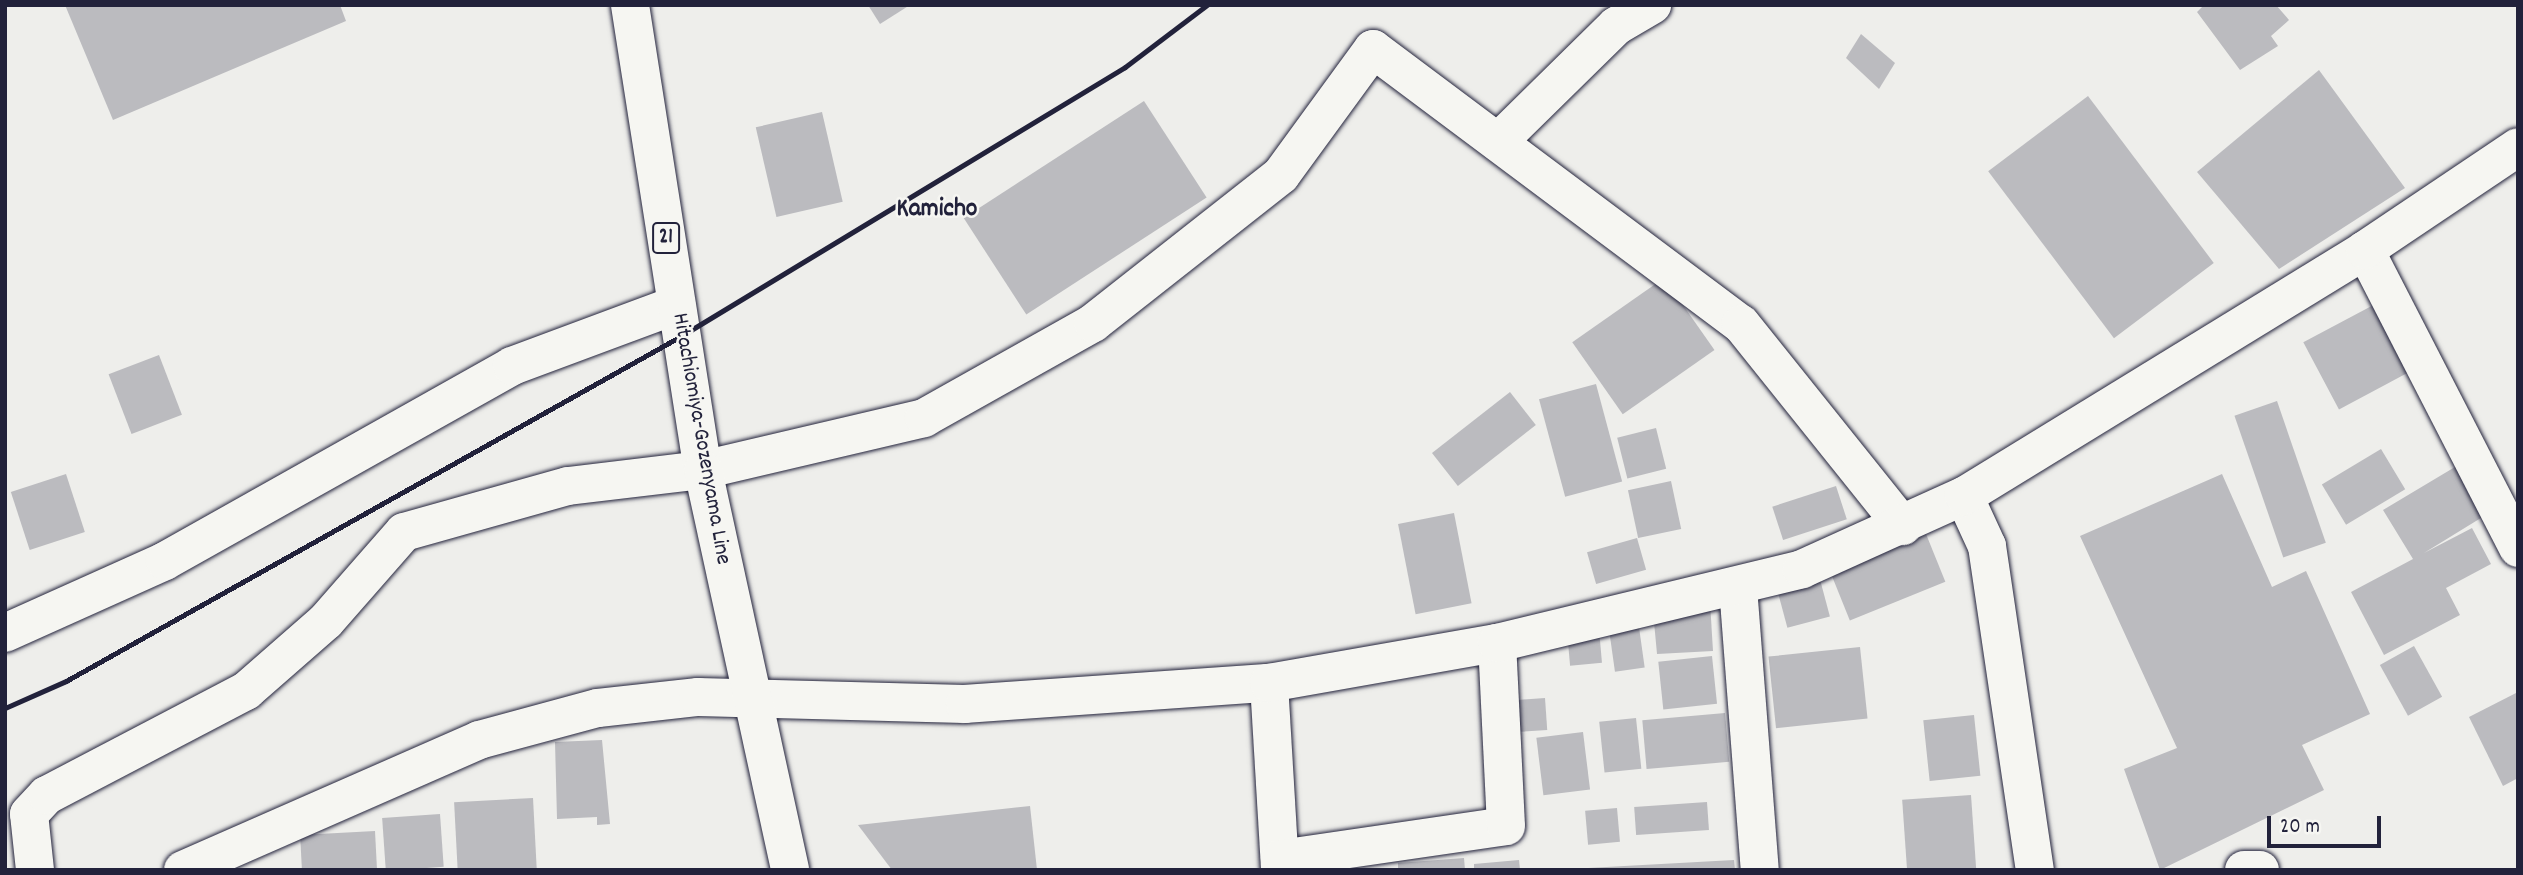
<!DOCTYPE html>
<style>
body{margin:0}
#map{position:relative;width:2523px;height:875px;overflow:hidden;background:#eeeeeb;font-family:Dekko,sans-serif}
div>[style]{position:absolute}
.building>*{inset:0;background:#bbbbbf;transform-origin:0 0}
.roads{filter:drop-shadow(0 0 2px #22223b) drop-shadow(0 0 2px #22223b)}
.minor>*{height:38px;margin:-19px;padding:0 19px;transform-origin:19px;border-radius:19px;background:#f6f6f2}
.major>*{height:38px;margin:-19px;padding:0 19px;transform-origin:19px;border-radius:19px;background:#f6f6f2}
.rail>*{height:5px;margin:-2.5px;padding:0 2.5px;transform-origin:2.5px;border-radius:2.5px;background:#22223b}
span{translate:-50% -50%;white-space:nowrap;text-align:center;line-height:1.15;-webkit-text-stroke:5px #f6f6f2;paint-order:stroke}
.shield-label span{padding:2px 5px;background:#f6f6f2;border:2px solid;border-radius:5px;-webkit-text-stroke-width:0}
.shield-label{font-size:21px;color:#22223b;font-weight:700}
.street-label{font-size:23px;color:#22223b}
.quarter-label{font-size:26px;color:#22223b;font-weight:700}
.frame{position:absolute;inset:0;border:7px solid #22223b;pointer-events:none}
.scale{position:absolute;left:2267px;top:816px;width:114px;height:32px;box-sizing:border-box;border:4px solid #22223b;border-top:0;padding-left:9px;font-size:21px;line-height:24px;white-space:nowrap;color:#22223b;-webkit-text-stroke:5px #f6f6f2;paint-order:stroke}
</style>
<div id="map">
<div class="building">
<i style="clip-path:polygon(65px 5px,340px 5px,346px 21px,113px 120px)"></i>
<i style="clip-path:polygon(868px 5px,910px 5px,880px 24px)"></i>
<i style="clip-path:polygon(2204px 5px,2276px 5px,2289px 20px,2271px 36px,2278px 46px,2240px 70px,2197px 12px)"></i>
<i style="clip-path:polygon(1861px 34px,1895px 63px,1879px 89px,1846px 58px)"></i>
<i style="clip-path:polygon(2319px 70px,2405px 188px,2279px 269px,2197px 172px)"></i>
<i style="left:2088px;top:96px;width:209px;height:125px;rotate:53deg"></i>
<i style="left:1144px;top:101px;width:115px;height:215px;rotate:57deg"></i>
<i style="left:822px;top:112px;width:92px;height:68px;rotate:77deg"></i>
<i style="left:1664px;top:278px;width:88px;height:112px;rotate:55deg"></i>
<i style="left:2381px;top:301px;width:76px;height:88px;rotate:62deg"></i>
<i style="left:159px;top:355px;width:64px;height:54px;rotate:69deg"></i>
<i style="left:1596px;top:384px;width:101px;height:59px;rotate:75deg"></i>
<i style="left:1510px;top:392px;width:42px;height:99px;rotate:52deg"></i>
<i style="left:2277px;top:401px;width:150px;height:45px;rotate:71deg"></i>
<i style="left:1656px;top:428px;width:42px;height:40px;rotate:76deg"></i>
<i style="left:2381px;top:449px;width:47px;height:69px;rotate:59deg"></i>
<i style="clip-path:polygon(2460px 464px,2489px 513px,2424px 553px,2472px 528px,2491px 564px,2446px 588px,2460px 615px,2384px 655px,2351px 592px,2413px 559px,2383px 510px)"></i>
<i style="left:66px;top:474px;width:61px;height:58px;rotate:72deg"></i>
<i style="clip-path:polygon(2222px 474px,2272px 587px,2306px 571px,2370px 714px,2302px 745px,2324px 790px,2160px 870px,2124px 769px,2177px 748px,2080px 536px)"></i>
<i style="left:1671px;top:481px;width:49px;height:44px;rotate:78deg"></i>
<i style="left:1836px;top:486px;width:35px;height:67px;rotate:72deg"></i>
<i style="left:1454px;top:513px;width:92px;height:57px;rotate:79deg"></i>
<i style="left:1924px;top:529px;width:57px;height:103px;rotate:68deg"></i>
<i style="left:1637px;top:538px;width:33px;height:52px;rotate:74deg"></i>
<i style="left:1818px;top:572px;width:46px;height:44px;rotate:75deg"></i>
<i style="clip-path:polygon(1710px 602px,1713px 651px,1657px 654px,1654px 622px)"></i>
<i style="left:1638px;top:620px;width:48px;height:30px;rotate:82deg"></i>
<i style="left:1599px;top:629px;width:34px;height:32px;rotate:85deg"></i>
<i style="left:2414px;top:646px;width:58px;height:39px;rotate:61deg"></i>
<i style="left:1860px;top:647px;width:72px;height:92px;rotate:84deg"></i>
<i style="left:1712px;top:656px;width:48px;height:54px;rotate:84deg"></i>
<i style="clip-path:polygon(2518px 692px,2518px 778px,2503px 786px,2469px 717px)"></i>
<i style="left:1545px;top:698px;width:32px;height:27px;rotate:86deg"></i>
<i style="left:1725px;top:713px;width:49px;height:83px;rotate:85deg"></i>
<i style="left:1974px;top:715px;width:61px;height:51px;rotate:84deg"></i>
<i style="left:1636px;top:718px;width:51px;height:37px;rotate:84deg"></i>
<i style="left:1583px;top:732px;width:58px;height:47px;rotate:83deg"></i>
<i style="clip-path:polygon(602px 740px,610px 824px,597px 825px,597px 817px,557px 819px,555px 742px)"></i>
<i style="left:1971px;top:795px;width:75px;height:69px;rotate:86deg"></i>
<i style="left:533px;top:798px;width:72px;height:79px;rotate:87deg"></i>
<i style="left:1707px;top:802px;width:28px;height:73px;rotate:86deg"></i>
<i style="clip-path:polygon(1030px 806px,1037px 870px,892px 870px,858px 825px)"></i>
<i style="left:1617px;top:808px;width:34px;height:32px;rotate:85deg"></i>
<i style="left:440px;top:814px;width:53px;height:58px;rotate:86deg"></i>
<i style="left:375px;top:831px;width:39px;height:75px;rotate:87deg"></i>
<i style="clip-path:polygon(1464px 858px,1465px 870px,1398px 870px,1398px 863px)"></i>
<i style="clip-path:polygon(1519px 860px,1520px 870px,1474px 870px,1474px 864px)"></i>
<i style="clip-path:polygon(1734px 860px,1735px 870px,1588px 870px,1588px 868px)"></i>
</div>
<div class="roads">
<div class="minor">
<i style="left:1498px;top:142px;width:165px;rotate:-44.5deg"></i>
<i style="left:1616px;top:26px;width:42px;rotate:-30.3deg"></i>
<i style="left:2365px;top:250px;width:335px;rotate:62.8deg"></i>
<i style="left:1964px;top:496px;width:55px;rotate:65.3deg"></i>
<i style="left:1987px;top:546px;width:328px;rotate:81.6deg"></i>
<i style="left:1738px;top:587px;width:284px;rotate:85.6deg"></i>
<i style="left:5px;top:633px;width:175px;rotate:-24.2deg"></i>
<i style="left:165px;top:561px;width:398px;rotate:-29.3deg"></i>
<i style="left:512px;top:366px;width:175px;rotate:-20.4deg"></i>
<i style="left:1269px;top:683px;width:187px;rotate:86.6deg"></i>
<i style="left:1280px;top:859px;width:228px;rotate:-8.3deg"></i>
<i style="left:1506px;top:826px;width:183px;rotate:-92.8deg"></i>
<i style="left:35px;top:870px;width:56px;rotate:-96.1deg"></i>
<i style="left:29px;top:814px;width:26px;rotate:-47deg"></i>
<i style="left:47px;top:795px;width:225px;rotate:-27.6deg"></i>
<i style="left:246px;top:691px;width:106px;rotate:-41.2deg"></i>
<i style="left:326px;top:621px;width:118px;rotate:-48.8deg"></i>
<i style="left:404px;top:532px;width:170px;rotate:-15.7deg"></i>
<i style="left:568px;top:486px;width:136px;rotate:-6.8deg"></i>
<i style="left:703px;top:470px;width:227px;rotate:-13.2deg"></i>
<i style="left:924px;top:418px;width:194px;rotate:-29.3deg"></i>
<i style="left:1093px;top:323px;width:239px;rotate:-38.2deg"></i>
<i style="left:1281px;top:175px;width:156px;rotate:-53.9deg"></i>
<i style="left:1373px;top:49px;width:459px;rotate:36.8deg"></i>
<i style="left:1741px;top:324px;width:259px;rotate:51.3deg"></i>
<i style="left:183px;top:870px;width:323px;rotate:-23.7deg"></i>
<i style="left:479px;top:740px;width:123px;rotate:-15.1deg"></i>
<i style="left:598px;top:708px;width:101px;rotate:-6.3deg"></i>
<i style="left:698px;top:697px;width:267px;rotate:1.5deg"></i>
<i style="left:965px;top:704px;width:305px;rotate:-4deg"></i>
<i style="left:1269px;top:683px;width:231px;rotate:-10deg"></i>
<i style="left:1497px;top:643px;width:314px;rotate:-13.6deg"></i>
<i style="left:1802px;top:569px;width:178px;rotate:-24.3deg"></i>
<i style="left:1964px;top:496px;width:470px;rotate:-31.5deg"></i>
<i style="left:2365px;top:250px;width:184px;rotate:-33.9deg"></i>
<i style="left:2244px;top:870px;width:16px"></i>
</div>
<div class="major">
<i style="left:630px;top:5px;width:471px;rotate:81.1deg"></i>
<i style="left:703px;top:470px;width:409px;rotate:77.7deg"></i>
</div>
</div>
<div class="rail">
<i style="left:5px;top:708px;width:67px;rotate:-23.9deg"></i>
<i style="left:66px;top:681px;width:705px;rotate:-29.29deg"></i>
<i style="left:681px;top:336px;width:519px;rotate:-31.21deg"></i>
<i style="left:1125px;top:67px;width:103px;rotate:-37.1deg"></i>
</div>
<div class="shield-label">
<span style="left:666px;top:238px">21</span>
</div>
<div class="street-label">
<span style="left:700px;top:439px;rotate:80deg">Hitachiomiya-Gozenyama Line</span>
</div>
<div class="quarter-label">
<span style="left:937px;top:210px">Kamicho</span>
</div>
<div class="frame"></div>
<div class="scale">20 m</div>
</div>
